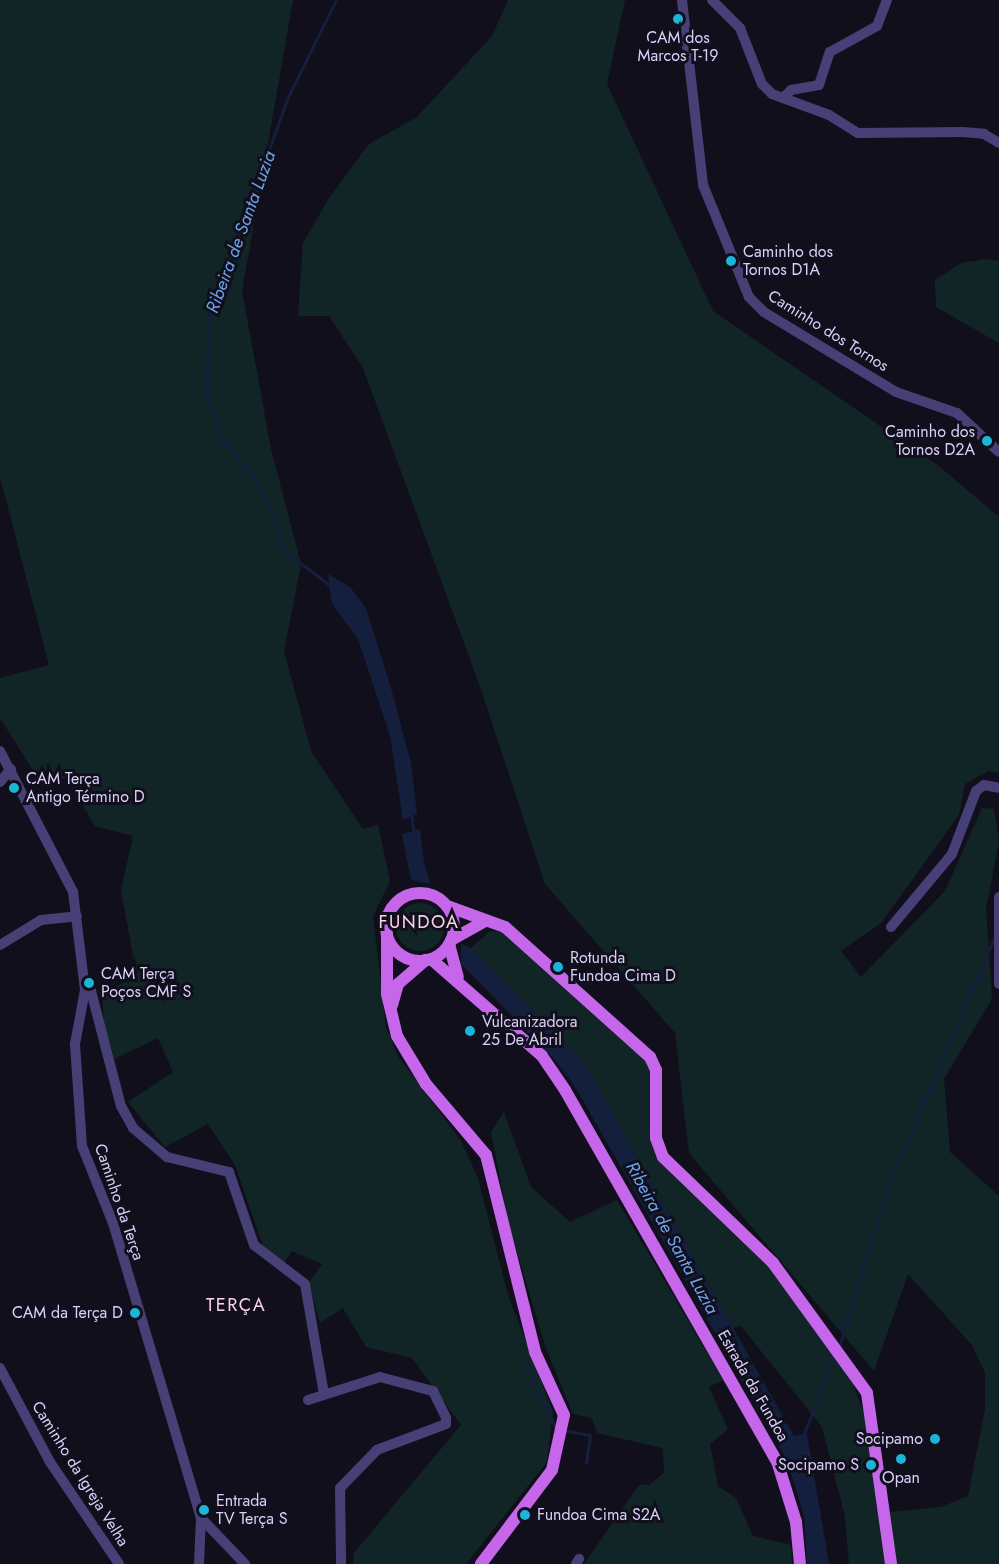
<!DOCTYPE html>
<meta charset="utf-8">
<style>
body{margin:0}
#map{position:relative;width:999px;height:1564px;overflow:hidden;background:#120f1d;font-family:Jost,sans-serif}
div>[style]{position:absolute}
.green>*{inset:0;background:#122526}
.round{border-radius:50%}
.water>*{inset:0;background:#131f3d}
.stream>*{height:3px;margin:-1.5px;padding:0 1.5px;transform-origin:1.5px;border-radius:1.5px;background:#131f3d}
.minor>*{height:10px;margin:-5px;padding:0 5px;transform-origin:5px;border-radius:5px;background:#474076}
.major>*{height:12px;margin:-6px;padding:0 6px;transform-origin:6px;border-radius:6px;background:#c666eb}
.major>.ring{margin:-6px;padding:0;box-sizing:content-box;background:none;border:12px solid #c666eb;border-radius:50%}
.dots>*{width:16px;height:16px;translate:-50% -50%;box-sizing:border-box;border:3px solid #120f1d;border-radius:50%}
span{translate:-50% -50%;white-space:nowrap;text-align:center;line-height:1.15;-webkit-text-stroke:6px #120f1d;paint-order:stroke}
.poi-label{font-size:16px;color:#d9d1f9}
.left{translate:0 -50%;text-align:left}
.right{translate:-100% -50%;text-align:right}
.street-label{font-size:16px;color:#d9d1f9}
.water-label{font-size:18px;color:#6ca4ec;font-style:italic}
.neighbourhood-label{font-size:18px;color:#f9d3e7;letter-spacing:1.5px}
</style>
<div id="map">
<div class="green">
<i style="clip-path:polygon(0 0,293px 0,242px 291px,271px 449px,301px 564px,284px 651px,311px 751px,363px 829px,378px 825px,390px 881px,373px 916px,386px 1028px,398px 1056px,461px 1141px,478px 1178px,508px 1295px,553px 1412px,547px 1462px,466px 1564px,353px 1564px,354px 1553px,461px 1425px,412px 1358px,366px 1347px,343px 1308px,320px 1323px,309px 1283px,322px 1264px,292px 1251px,283px 1264px,263px 1246px,235px 1165px,208px 1124px,165px 1147px,128px 1102px,173px 1072px,158px 1038px,114px 1059px,104px 1021px,102px 992px,137px 977px,121px 890px,133px 836px,95px 826px,66px 778px,43px 786px,0 718px,0 678px,49px 665px,0 477px)"></i>
<i style="clip-path:polygon(508px 0,625px 0,607px 84px,713px 311px,940px 467px,999px 517px,999px 773px,988px 771px,965px 784px,959px 815px,881px 923px,841px 951px,861px 977px,945px 891px,982px 808px,994px 809px,999px 842px,986px 908px,992px 999px,944px 1079px,950px 1152px,999px 1196px,999px 1564px,849px 1564px,845px 1516px,822px 1427px,741px 1326px,733px 1328px,584px 1063px,471px 948px,490px 931px,503px 932px,651px 1064px,651px 1139px,659px 1161px,776px 1273px,853px 1384px,869px 1427px,879px 1513px,941px 1507px,968px 1496px,985px 1410px,985px 1373px,972px 1345px,908px 1274px,874px 1371px,689px 1153px,675px 1033px,545px 884px,481px 689px,363px 368px,329px 316px,298px 316px,303px 243px,329px 198px,369px 144px,417px 117px,492px 36px)"></i>
<i style="clip-path:polygon(986px 259px,999px 261px,999px 343px,936px 307px,935px 280px,961px 263px)"></i>
<i class="round" style="left:396px;top:903px;width:48px;height:48px"></i>
<i style="clip-path:polygon(504px 1112px,531px 1187px,570px 1222px,617px 1200px,723px 1380px,709px 1387px,728px 1429px,710px 1444px,718px 1486px,736px 1498px,753px 1536px,791px 1545px,792px 1564px,584px 1564px,639px 1485px,649px 1485px,664px 1473px,663px 1448px,597px 1433px,592px 1418px,573px 1414px,545px 1346px,509px 1225px,491px 1132px)"></i>
</div>
<div class="water">
<i style="clip-path:polygon(328px 574px,350px 587px,366px 608px,391px 688px,411px 763px,417px 814px,403px 820px,390px 736px,358px 639px,332px 604px)"></i>
<i style="clip-path:polygon(420px 829px,424px 863px,431px 884px,411px 880px,402px 834px)"></i>
<i style="clip-path:polygon(461px 944px,471px 948px,584px 1063px,794px 1436px,807px 1434px,829px 1564px,807px 1564px,804px 1516px,787px 1460px,577px 1090px,557px 1062px,461px 964px)"></i>
</div>
<div class="stream">
<i style="left:332px;top:587px;width:58px;rotate:-142.7deg"></i>
<i style="left:286px;top:552px;width:79px;rotate:-112.3deg"></i>
<i style="left:256px;top:479px;width:52px;rotate:-131.1deg"></i>
<i style="left:222px;top:440px;width:49px;rotate:-107.7deg"></i>
<i style="left:207px;top:393px;width:74px;rotate:-89.2deg"></i>
<i style="left:208px;top:319px;width:234px;rotate:-70.2deg"></i>
<i style="left:287px;top:99px;width:110px;rotate:-63.7deg"></i>
<i style="left:411px;top:813px;width:21px;rotate:82deg"></i>
<i style="left:839px;top:1347px;width:164px;rotate:-73deg"></i>
<i style="left:887px;top:1190px;width:277px;rotate:-67deg"></i>
<i style="left:525px;top:1361px;width:75px;rotate:65.5deg"></i>
<i style="left:563px;top:1430px;width:27px;rotate:10deg"></i>
<i style="left:590px;top:1435px;width:28px;rotate:98deg"></i>
<i style="left:803px;top:1436px;width:87px;rotate:-68.4deg"></i>
</div>
<div class="minor">
<i style="left:682px;top:0;width:186px;rotate:83.5deg"></i>
<i style="left:703px;top:185px;width:121px;rotate:67.7deg"></i>
<i style="left:749px;top:297px;width:21px;rotate:45deg"></i>
<i style="left:764px;top:312px;width:154px;rotate:31.2deg"></i>
<i style="left:896px;top:392px;width:65px;rotate:19deg"></i>
<i style="left:957px;top:413px;width:57px;rotate:42.9deg"></i>
<i style="left:712px;top:0;width:40px;rotate:45deg"></i>
<i style="left:740px;top:28px;width:60px;rotate:68.6deg"></i>
<i style="left:762px;top:84px;width:14px;rotate:45deg"></i>
<i style="left:772px;top:94px;width:61px;rotate:20.2deg"></i>
<i style="left:829px;top:115px;width:34px;rotate:32deg"></i>
<i style="left:858px;top:133px;width:105px;rotate:-0.5deg"></i>
<i style="left:963px;top:132px;width:21px;rotate:5deg"></i>
<i style="left:984px;top:134px;width:17px;rotate:31deg"></i>
<i style="left:783px;top:98px;width:11px;rotate:-45deg"></i>
<i style="left:791px;top:90px;width:28px;rotate:-10deg"></i>
<i style="left:819px;top:85px;width:35px;rotate:-72deg"></i>
<i style="left:830px;top:52px;width:54px;rotate:-29deg"></i>
<i style="left:877px;top:26px;width:28px;rotate:-69deg"></i>
<i style="left:0;top:751px;width:159px;rotate:62.6deg"></i>
<i style="left:73px;top:892px;width:99px;rotate:83deg"></i>
<i style="left:85px;top:990px;width:55px;rotate:100.5deg"></i>
<i style="left:75px;top:1044px;width:102px;rotate:86.1deg"></i>
<i style="left:82px;top:1146px;width:83px;rotate:68.1deg"></i>
<i style="left:113px;top:1223px;width:308px;rotate:73.4deg"></i>
<i style="left:201px;top:1518px;width:46px;rotate:92.5deg"></i>
<i style="left:0;top:782px;width:17px;rotate:-50deg"></i>
<i style="left:999px;top:897px;width:87px;rotate:90deg"></i>
<i style="left:891px;top:927px;width:95px;rotate:-50.1deg"></i>
<i style="left:952px;top:854px;width:67px;rotate:-69.1deg"></i>
<i style="left:976px;top:791px;width:10px;rotate:-37deg"></i>
<i style="left:984px;top:785px;width:15px;rotate:11deg"></i>
<i style="left:0;top:945px;width:48px;rotate:-31.4deg"></i>
<i style="left:41px;top:920px;width:36px;rotate:-6deg"></i>
<i style="left:85px;top:990px;width:6px;rotate:9deg"></i>
<i style="left:91px;top:991px;width:119px;rotate:75.4deg"></i>
<i style="left:121px;top:1106px;width:25px;rotate:61deg"></i>
<i style="left:133px;top:1128px;width:45px;rotate:40.5deg"></i>
<i style="left:167px;top:1157px;width:64px;rotate:13.6deg"></i>
<i style="left:229px;top:1172px;width:77px;rotate:71.1deg"></i>
<i style="left:254px;top:1245px;width:64px;rotate:37.4deg"></i>
<i style="left:305px;top:1284px;width:112px;rotate:80.2deg"></i>
<i style="left:0;top:1368px;width:106px;rotate:62deg"></i>
<i style="left:50px;top:1462px;width:123px;rotate:55.9deg"></i>
<i style="left:308px;top:1400px;width:76px;rotate:-17.7deg"></i>
<i style="left:380px;top:1377px;width:55px;rotate:14.8deg"></i>
<i style="left:433px;top:1391px;width:30px;rotate:64deg"></i>
<i style="left:446px;top:1418px;width:6px;rotate:90deg"></i>
<i style="left:446px;top:1424px;width:74px;rotate:159.4deg"></i>
<i style="left:377px;top:1450px;width:53px;rotate:134.2deg"></i>
<i style="left:340px;top:1488px;width:76px;rotate:89.2deg"></i>
<i style="left:201px;top:1518px;width:64px;rotate:46.3deg"></i>
<i style="left:576px;top:1564px;width:6px;rotate:-59deg"></i>
</div>
<div class="major">
<i class="ring" style="left:386px;top:893px;width:56px;height:56px"></i>
<i style="left:447px;top:906px;width:62px;rotate:19.9deg"></i>
<i style="left:505px;top:927px;width:195px;rotate:41.9deg"></i>
<i style="left:650px;top:1057px;width:14px;rotate:65deg"></i>
<i style="left:656px;top:1070px;width:68px;rotate:90deg"></i>
<i style="left:656px;top:1138px;width:20px;rotate:70deg"></i>
<i style="left:663px;top:1157px;width:153px;rotate:43.9deg"></i>
<i style="left:773px;top:1263px;width:160px;rotate:54.1deg"></i>
<i style="left:867px;top:1393px;width:173px;rotate:82deg"></i>
<i style="left:387px;top:934px;width:60px;rotate:90deg"></i>
<i style="left:387px;top:994px;width:43px;rotate:76.6deg"></i>
<i style="left:397px;top:1036px;width:56px;rotate:58.9deg"></i>
<i style="left:426px;top:1084px;width:93px;rotate:49.8deg"></i>
<i style="left:486px;top:1155px;width:203px;rotate:76deg"></i>
<i style="left:535px;top:1352px;width:69px;rotate:65.3deg"></i>
<i style="left:564px;top:1415px;width:56px;rotate:102.3deg"></i>
<i style="left:552px;top:1470px;width:118px;rotate:127.1deg"></i>
<i style="left:451px;top:940px;width:39px;rotate:-29deg"></i>
<i style="left:449px;top:944px;width:34px;rotate:75deg"></i>
<i style="left:431px;top:959px;width:147px;rotate:41.1deg"></i>
<i style="left:542px;top:1056px;width:41px;rotate:55.9deg"></i>
<i style="left:565px;top:1090px;width:427px;rotate:60.3deg"></i>
<i style="left:777px;top:1461px;width:64px;rotate:72.7deg"></i>
<i style="left:796px;top:1522px;width:42px;rotate:84.6deg"></i>
<i style="left:392px;top:1005px;width:22px;rotate:-74deg"></i>
<i style="left:398px;top:984px;width:37px;rotate:-41deg"></i>
</div>
<div class="dots">
<i style="left:678px;top:19px;background:#1db4d9"></i>
<i style="left:731px;top:261px;background:#1db4d9"></i>
<i style="left:987px;top:441px;background:#1db4d9"></i>
<i style="left:14px;top:788px;background:#1db4d9"></i>
<i style="left:558px;top:967px;background:#1db4d9"></i>
<i style="left:89px;top:983px;background:#1db4d9"></i>
<i style="left:470px;top:1031px;background:#1db4d9"></i>
<i style="left:135px;top:1313px;background:#1db4d9"></i>
<i style="left:935px;top:1439px;background:#1db4d9"></i>
<i style="left:901px;top:1459px;background:#1db4d9"></i>
<i style="left:871px;top:1465px;background:#1db4d9"></i>
<i style="left:204px;top:1510px;background:#1db4d9"></i>
<i style="left:525px;top:1515px;background:#1db4d9"></i>
</div>
<div class="poi-label">
<span style="left:678px;top:47px">CAM dos<br>Marcos T-19</span>
<span class="left" style="left:743px;top:261px">Caminho dos<br>Tornos D1A</span>
<span class="right" style="left:975px;top:441px">Caminho dos<br>Tornos D2A</span>
<span class="left" style="left:26px;top:788px">CAM Terça<br>Antigo Término D</span>
<span class="left" style="left:570px;top:967px">Rotunda<br>Fundoa Cima D</span>
<span class="left" style="left:101px;top:983px">CAM Terça<br>Poços CMF S</span>
<span class="left" style="left:482px;top:1031px">Vulcanizadora<br>25 De Abril</span>
<span class="right" style="left:123px;top:1313px">CAM da Terça D</span>
<span class="right" style="left:923px;top:1439px">Socipamo</span>
<span class="right" style="left:859px;top:1465px">Socipamo S</span>
<span style="left:901px;top:1478px">Opan</span>
<span class="left" style="left:216px;top:1510px">Entrada<br>TV Terça S</span>
<span class="left" style="left:537px;top:1515px">Fundoa Cima S2A</span>
</div>
<div class="street-label">
<span style="left:828px;top:331px;rotate:32deg">Caminho dos Tornos</span>
<span style="left:119px;top:1202px;rotate:71deg">Caminho da Terça</span>
<span style="left:753px;top:1386px;rotate:60deg">Estrada da Fundoa</span>
<span style="left:80px;top:1474px;rotate:58deg">Caminho da Igreja Velha</span>
</div>
<div class="water-label">
<span style="left:241px;top:232px;rotate:-70deg">Ribeira de Santa Luzia</span>
<span style="left:672px;top:1238px;rotate:61deg">Ribeira de Santa Luzia</span>
</div>
<div class="neighbourhood-label">
<span style="left:419px;top:922px">FUNDOA</span>
<span style="left:236px;top:1305px">TERÇA</span>
</div>
</div>
